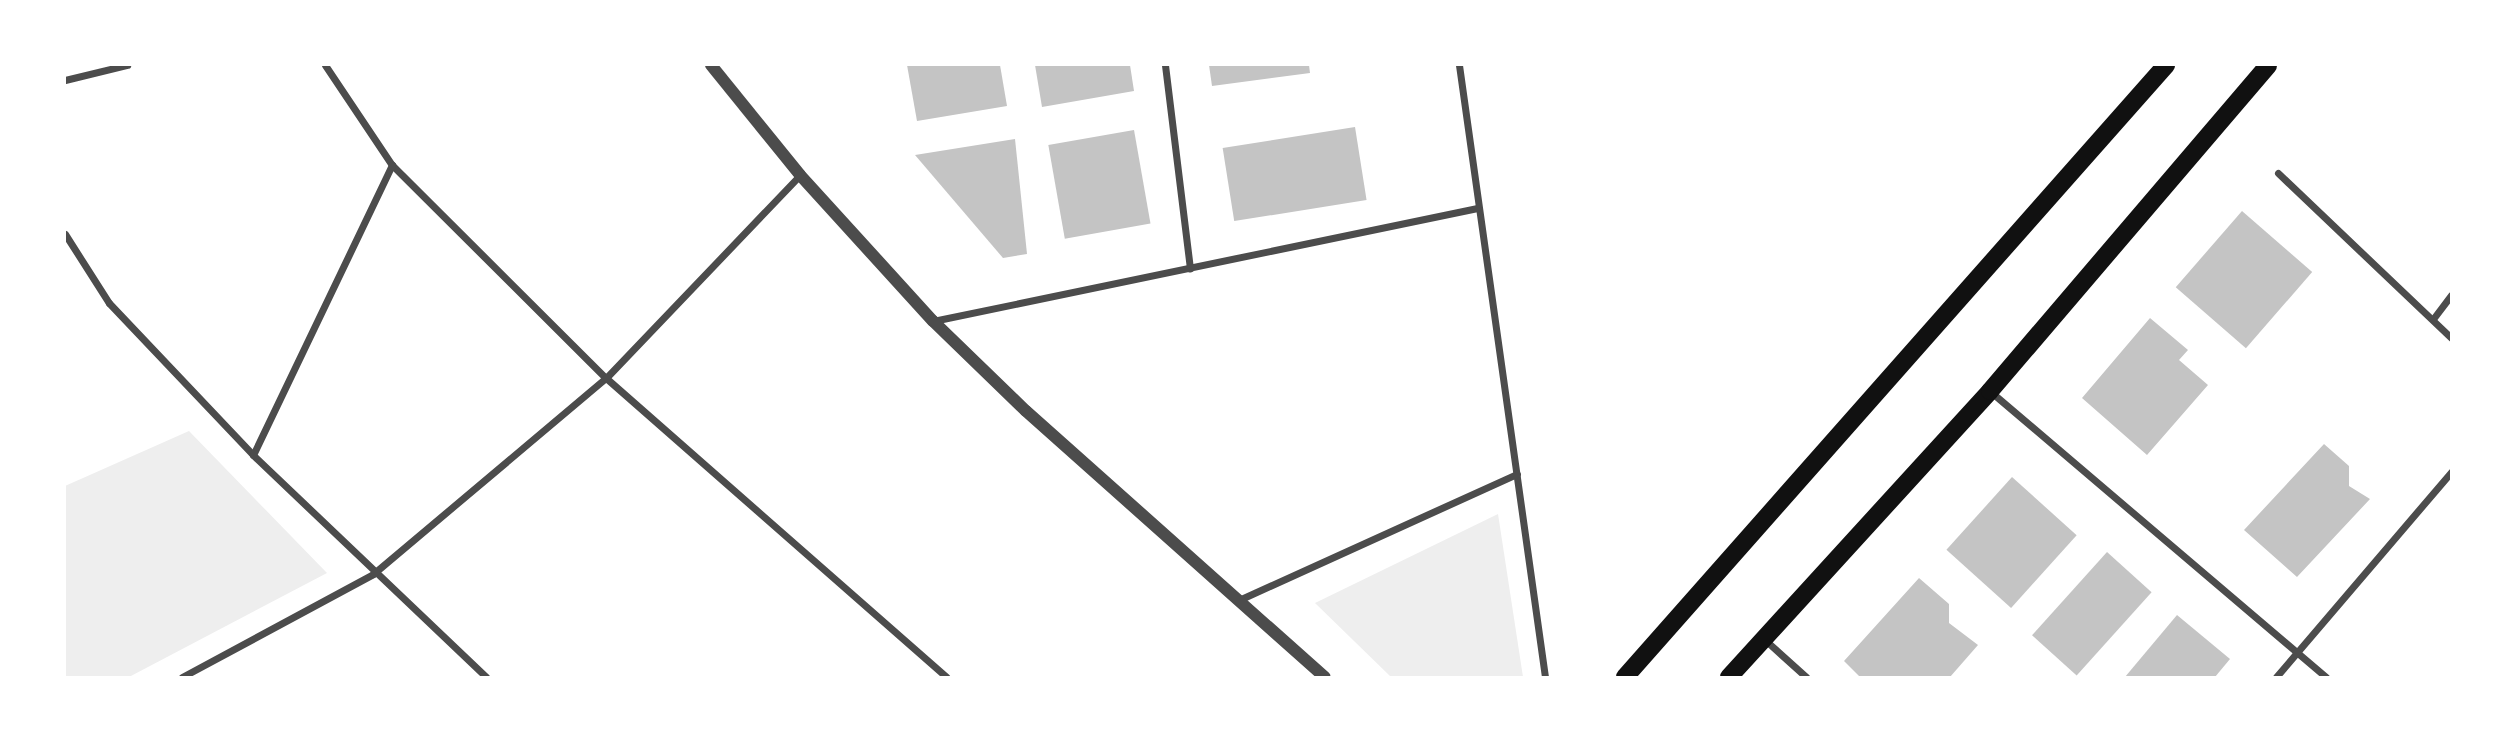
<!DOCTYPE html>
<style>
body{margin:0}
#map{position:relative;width:2516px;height:742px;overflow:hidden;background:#fff;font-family:"Exo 2",sans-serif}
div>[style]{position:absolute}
.green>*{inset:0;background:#eee}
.building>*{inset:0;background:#c4c4c4;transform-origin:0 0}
.minor>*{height:7px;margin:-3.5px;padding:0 3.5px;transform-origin:3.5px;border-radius:3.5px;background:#4c4c4c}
.tertiary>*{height:12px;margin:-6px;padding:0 6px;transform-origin:6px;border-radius:6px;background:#4c4c4c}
.primary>*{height:18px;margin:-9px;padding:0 9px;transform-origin:9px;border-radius:9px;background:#111}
span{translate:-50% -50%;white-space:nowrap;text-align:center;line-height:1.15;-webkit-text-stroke:5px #fff;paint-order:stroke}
.frame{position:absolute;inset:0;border:66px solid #fff;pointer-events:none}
</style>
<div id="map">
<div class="green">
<i style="clip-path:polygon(189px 431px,327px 573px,129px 677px,65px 677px,65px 486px)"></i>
<i style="clip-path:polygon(1498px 514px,1523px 677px,1391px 677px,1315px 603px)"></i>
</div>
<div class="building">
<i style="clip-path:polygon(907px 65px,1000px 65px,1007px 106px,917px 121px)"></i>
<i style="clip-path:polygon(1035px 65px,1130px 65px,1134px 91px,1042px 107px)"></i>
<i style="clip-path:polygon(1209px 65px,1309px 65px,1310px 73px,1212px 86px)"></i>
<i style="left:1355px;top:127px;width:74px;height:134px;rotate:81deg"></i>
<i style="left:1134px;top:130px;width:95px;height:87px;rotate:80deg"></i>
<i style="clip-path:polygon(1015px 139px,1027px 254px,1003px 258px,915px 155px)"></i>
<i style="left:2242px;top:211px;width:93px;height:101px;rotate:41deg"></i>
<i style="clip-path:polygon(2150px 318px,2188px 350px,2179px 360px,2208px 385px,2147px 455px,2082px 398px)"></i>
<i style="clip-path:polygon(2324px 444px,2349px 466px,2349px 486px,2370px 499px,2297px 577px,2244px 530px)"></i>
<i style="left:2012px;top:477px;width:87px;height:98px;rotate:42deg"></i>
<i style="left:2107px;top:552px;width:60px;height:112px;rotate:42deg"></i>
<i style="clip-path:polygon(1919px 578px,1949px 604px,1949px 623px,1978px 645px,1950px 677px,1860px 677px,1844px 661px)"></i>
<i style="clip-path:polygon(2177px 615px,2230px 659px,2215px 677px,2125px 677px)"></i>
</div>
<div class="minor">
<i style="left:325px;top:65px;width:120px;rotate:56.2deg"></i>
<i style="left:392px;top:165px;width:302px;rotate:44.9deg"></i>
<i style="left:606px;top:378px;width:453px;rotate:41.3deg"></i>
<i style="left:1165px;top:65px;width:205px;rotate:83deg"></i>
<i style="left:1459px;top:65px;width:618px;rotate:82deg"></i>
<i style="left:65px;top:80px;width:64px;rotate:-13.6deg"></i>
<i style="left:2278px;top:173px;width:239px;rotate:43.6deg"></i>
<i style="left:65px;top:234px;width:82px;rotate:57.5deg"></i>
<i style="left:109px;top:303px;width:209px;rotate:46.5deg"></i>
<i style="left:253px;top:455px;width:322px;rotate:43.6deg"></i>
<i style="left:2433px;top:319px;width:30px;rotate:-53deg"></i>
<i style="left:933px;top:321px;width:556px;rotate:-11.73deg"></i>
<i style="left:1991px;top:392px;width:440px;rotate:40.4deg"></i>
<i style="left:253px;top:455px;width:322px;rotate:-64.4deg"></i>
<i style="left:1241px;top:599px;width:303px;rotate:-24.4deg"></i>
<i style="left:1764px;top:639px;width:57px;rotate:42.1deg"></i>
<i style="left:182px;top:677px;width:217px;rotate:-28.3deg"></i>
<i style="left:373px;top:574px;width:304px;rotate:-40.1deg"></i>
<i style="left:606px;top:378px;width:281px;rotate:-46.3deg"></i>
<i style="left:2276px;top:677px;width:270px;rotate:-49.5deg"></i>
</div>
<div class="tertiary">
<i style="left:711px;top:65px;width:141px;rotate:51deg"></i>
<i style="left:800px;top:175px;width:197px;rotate:47.7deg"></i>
<i style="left:933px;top:321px;width:129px;rotate:44.1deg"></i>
<i style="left:1026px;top:411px;width:400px;rotate:41.7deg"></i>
</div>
<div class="primary">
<i style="left:1625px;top:677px;width:817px;rotate:-48.52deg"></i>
<i style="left:1729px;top:677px;width:387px;rotate:-47.6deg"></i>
<i style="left:1990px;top:391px;width:428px;rotate:-49.5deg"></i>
</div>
<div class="frame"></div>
</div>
